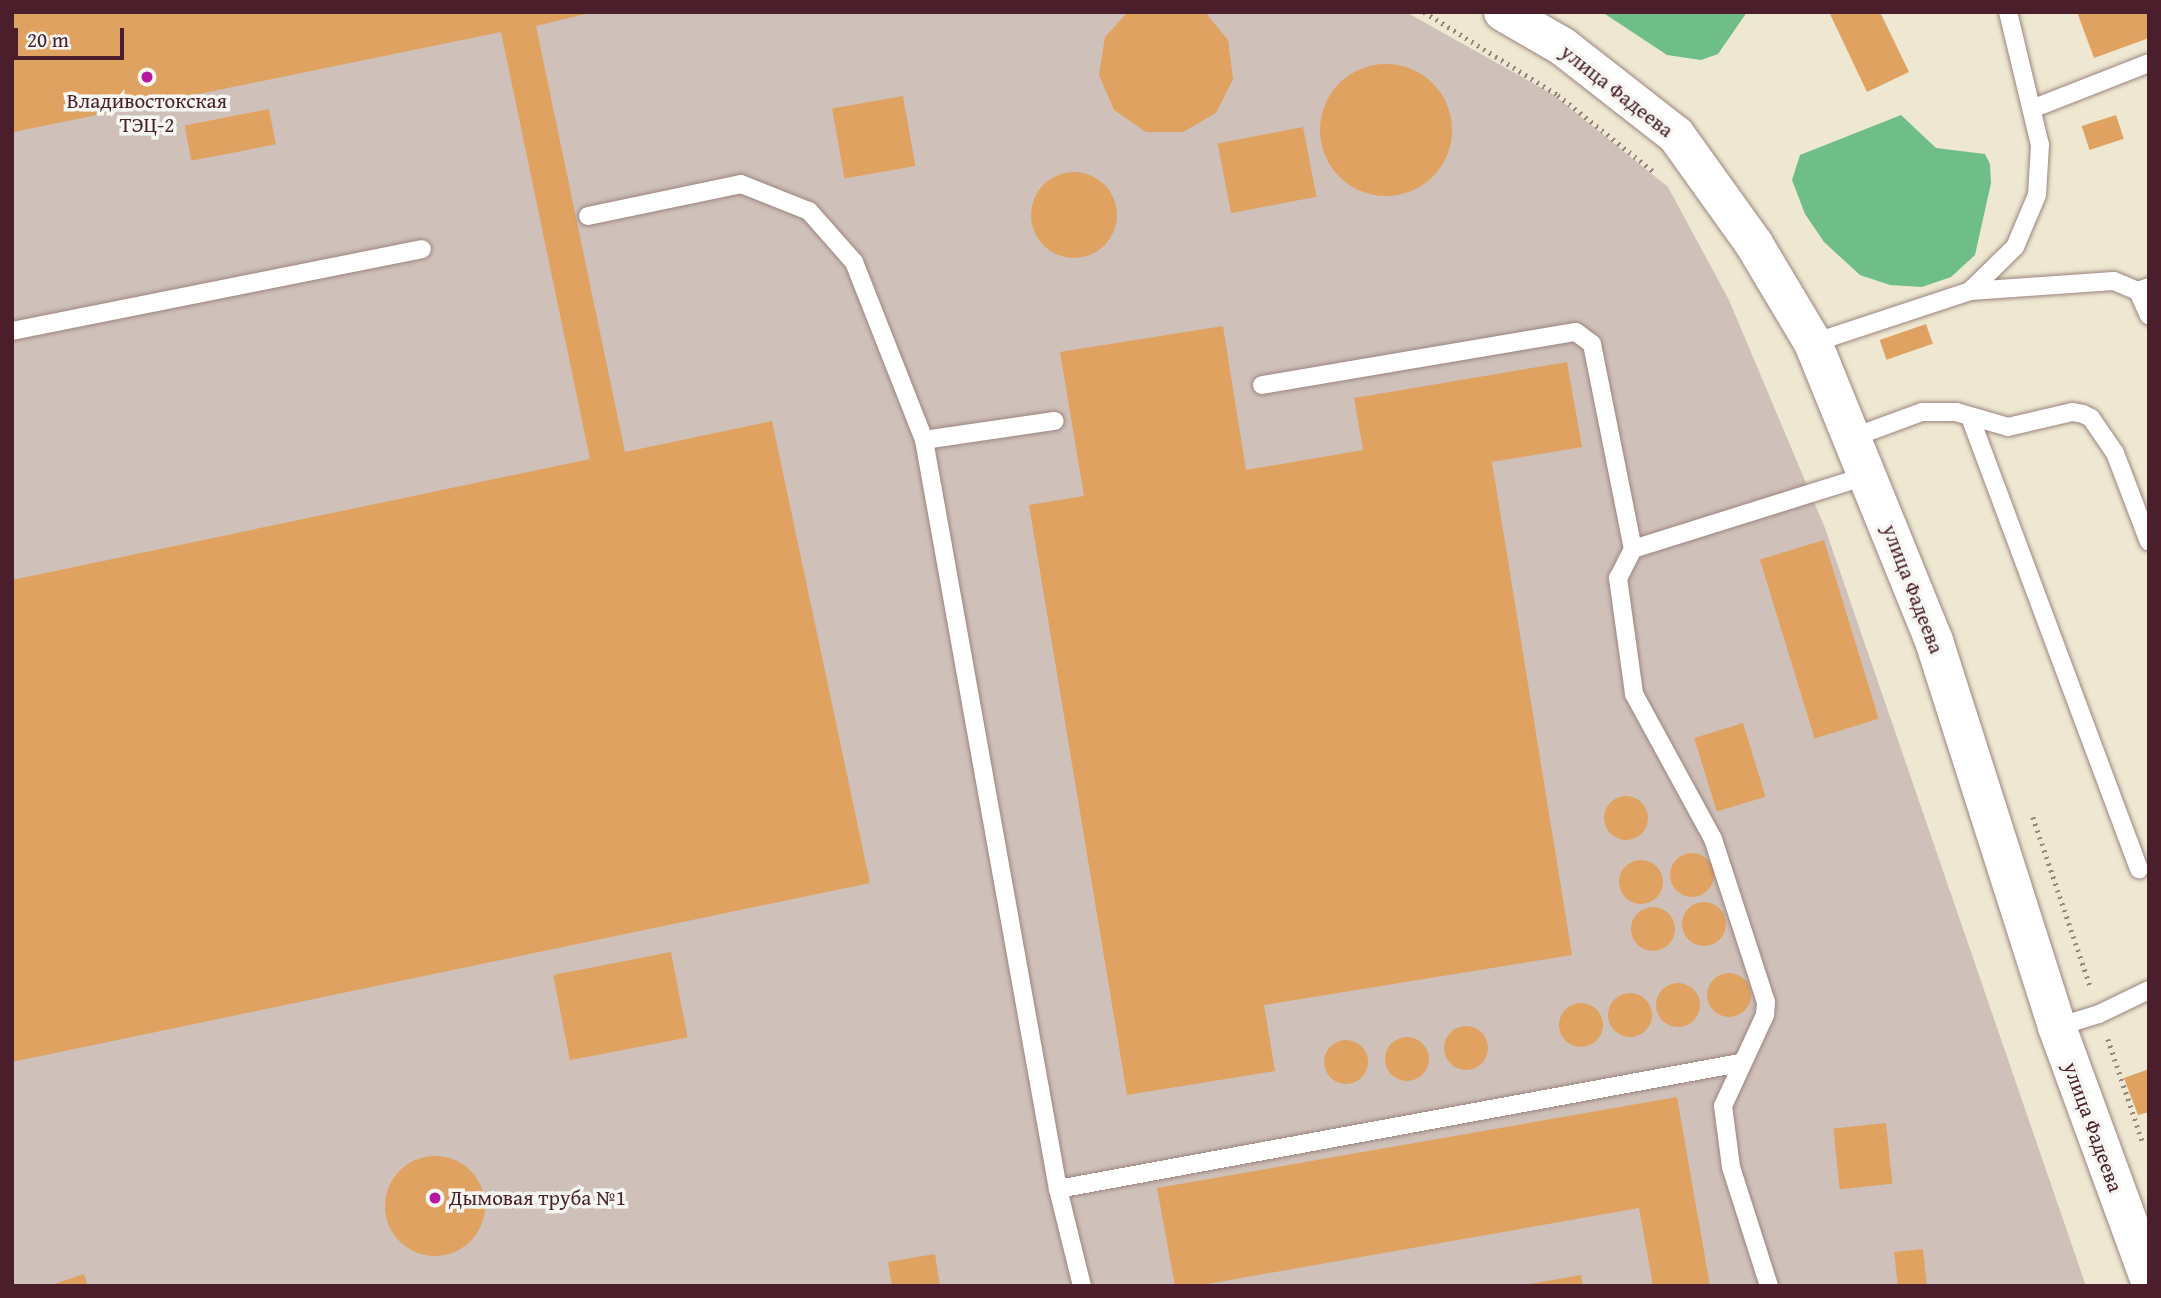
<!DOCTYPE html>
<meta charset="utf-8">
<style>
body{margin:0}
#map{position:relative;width:2161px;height:1298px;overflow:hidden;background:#eee8d2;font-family:"Gentium Book Plus",serif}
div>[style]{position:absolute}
.industrial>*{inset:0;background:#cfc1ba}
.forest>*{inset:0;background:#6fbd87}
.building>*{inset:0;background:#dfa261;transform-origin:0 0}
.round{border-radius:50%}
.path>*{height:4.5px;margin-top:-2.25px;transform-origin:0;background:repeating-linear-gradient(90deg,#9c847e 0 2px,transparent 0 7px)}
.roads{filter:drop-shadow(0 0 2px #9c847e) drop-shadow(0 0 2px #9c847e)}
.lane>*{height:18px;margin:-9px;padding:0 9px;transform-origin:9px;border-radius:9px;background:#fff}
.primary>*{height:38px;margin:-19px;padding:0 19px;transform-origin:19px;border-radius:19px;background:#fff}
.dots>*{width:19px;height:19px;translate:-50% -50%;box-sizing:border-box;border:4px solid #f6f6f2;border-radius:50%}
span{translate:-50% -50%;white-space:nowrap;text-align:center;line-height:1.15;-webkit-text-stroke:7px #f6f6f2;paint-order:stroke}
.street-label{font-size:21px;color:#4a1f2b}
.poi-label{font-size:21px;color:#4a1f2b}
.left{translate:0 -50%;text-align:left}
.frame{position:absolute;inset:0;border:14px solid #4a1f2b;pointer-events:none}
.scale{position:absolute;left:14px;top:28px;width:110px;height:32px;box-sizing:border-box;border:4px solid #4a1f2b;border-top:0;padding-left:9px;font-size:21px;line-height:24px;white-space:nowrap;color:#4a1f2b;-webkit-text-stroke:5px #f6f6f2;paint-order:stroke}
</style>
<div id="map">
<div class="industrial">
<i style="clip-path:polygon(12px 12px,1406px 12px,1554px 95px,1668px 187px,1729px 300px,1825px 528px,2086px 1286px,12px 1286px)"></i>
</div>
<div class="forest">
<i style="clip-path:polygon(1602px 12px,1747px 12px,1718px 54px,1701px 60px,1667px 55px)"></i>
<i style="clip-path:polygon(1901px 115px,1936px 148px,1985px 154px,1990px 164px,1991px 183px,1975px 255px,1951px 277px,1922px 287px,1890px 285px,1860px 275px,1824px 242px,1805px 214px,1792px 180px,1800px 155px)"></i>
</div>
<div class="building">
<i style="clip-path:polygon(12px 12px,594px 12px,536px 26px,625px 452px,772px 421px,870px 883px,12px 1062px,12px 580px,590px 459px,501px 32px,14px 132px)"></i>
<i style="clip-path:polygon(1128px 12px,1205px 12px,1228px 40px,1233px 79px,1216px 113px,1183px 132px,1146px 132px,1114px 110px,1099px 75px,1105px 37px)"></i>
<i style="clip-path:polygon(1829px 12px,1880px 12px,1909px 72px,1867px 92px)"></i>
<i style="clip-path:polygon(2077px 12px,2149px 12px,2149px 38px,2094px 58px)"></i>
<i class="round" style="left:1320px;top:64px;width:132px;height:132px"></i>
<i style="left:903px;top:96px;width:71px;height:72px;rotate:80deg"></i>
<i style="left:269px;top:109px;width:36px;height:86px;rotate:79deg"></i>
<i style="left:2116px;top:115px;width:25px;height:36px;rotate:72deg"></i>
<i style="left:1303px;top:127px;width:71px;height:87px;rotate:79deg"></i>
<i class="round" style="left:1031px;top:172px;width:86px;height:86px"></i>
<i style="left:1926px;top:324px;width:21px;height:49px;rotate:71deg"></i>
<i style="clip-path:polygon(1223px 326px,1246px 470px,1363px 450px,1354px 398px,1567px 362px,1582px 447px,1492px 462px,1572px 955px,1264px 1005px,1275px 1071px,1127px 1095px,1029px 505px,1084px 496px,1060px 352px)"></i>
<i style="left:1824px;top:540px;width:187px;height:67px;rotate:73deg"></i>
<i style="left:1743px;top:723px;width:77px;height:51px;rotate:73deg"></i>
<i class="round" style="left:1604px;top:796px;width:44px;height:44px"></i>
<i class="round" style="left:1670px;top:853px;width:44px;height:44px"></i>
<i class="round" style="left:1619px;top:860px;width:44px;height:44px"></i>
<i class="round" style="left:1682px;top:902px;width:44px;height:44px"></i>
<i class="round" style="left:1631px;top:907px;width:44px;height:44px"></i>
<i style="left:671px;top:952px;width:87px;height:120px;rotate:79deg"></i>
<i class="round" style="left:1707px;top:973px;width:44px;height:44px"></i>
<i class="round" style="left:1656px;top:983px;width:44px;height:44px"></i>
<i class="round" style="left:1608px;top:993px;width:44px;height:44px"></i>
<i class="round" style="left:1559px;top:1003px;width:44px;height:44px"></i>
<i class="round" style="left:1444px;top:1026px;width:44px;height:44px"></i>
<i class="round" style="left:1385px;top:1037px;width:44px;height:44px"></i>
<i class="round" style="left:1324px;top:1040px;width:44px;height:44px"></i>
<i style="clip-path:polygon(2149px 1069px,2149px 1112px,2138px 1115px,2124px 1078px)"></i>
<i style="clip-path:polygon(1677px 1097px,1710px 1286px,1653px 1286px,1639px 1208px,1196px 1286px,1175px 1286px,1157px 1188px)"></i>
<i style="left:1886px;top:1123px;width:61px;height:53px;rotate:84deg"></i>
<i class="round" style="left:385px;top:1156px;width:100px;height:100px"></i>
<i style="left:1923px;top:1249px;width:37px;height:29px;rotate:84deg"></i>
<i style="clip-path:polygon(935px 1254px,940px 1286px,892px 1286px,888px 1262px)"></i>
<i style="clip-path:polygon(84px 1274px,88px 1286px,51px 1286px,51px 1285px)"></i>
<i style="clip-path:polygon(1581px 1275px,1583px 1286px,1530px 1286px,1530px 1284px)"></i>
</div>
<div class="path">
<i style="left:1424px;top:12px;width:158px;rotate:31.8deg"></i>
<i style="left:1558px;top:95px;width:122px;rotate:38.7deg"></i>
<i style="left:2033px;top:817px;width:181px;rotate:71.3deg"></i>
<i style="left:2108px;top:1039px;width:107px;rotate:71.4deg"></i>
</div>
<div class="roads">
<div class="lane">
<i style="left:2034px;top:108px;width:123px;rotate:-21.4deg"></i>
<i style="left:588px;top:216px;width:156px;rotate:-11.8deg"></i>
<i style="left:741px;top:184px;width:73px;rotate:21.7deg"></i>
<i style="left:809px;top:211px;width:68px;rotate:48.6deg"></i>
<i style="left:854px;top:262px;width:191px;rotate:68.5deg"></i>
<i style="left:924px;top:440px;width:761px;rotate:79.86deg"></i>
<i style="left:1058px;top:1189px;width:100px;rotate:76.1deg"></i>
<i style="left:1970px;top:291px;width:144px;rotate:-4deg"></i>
<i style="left:2114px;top:281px;width:26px;rotate:23deg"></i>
<i style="left:2138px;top:291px;width:12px;rotate:-20deg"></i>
<i style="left:2138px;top:291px;width:27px;rotate:66deg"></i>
<i style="left:12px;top:331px;width:418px;rotate:-11.3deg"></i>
<i style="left:1813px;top:343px;width:165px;rotate:-18.3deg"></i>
<i style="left:1970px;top:291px;width:63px;rotate:-44.4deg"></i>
<i style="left:2015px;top:247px;width:56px;rotate:-67.1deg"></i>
<i style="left:2037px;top:195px;width:50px;rotate:-86.6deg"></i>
<i style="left:2040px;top:145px;width:137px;rotate:-103.5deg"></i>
<i style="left:1262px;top:385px;width:318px;rotate:-9.6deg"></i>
<i style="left:1576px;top:332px;width:20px;rotate:37deg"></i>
<i style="left:1592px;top:344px;width:209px;rotate:78.7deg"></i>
<i style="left:1633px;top:549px;width:247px;rotate:-17.4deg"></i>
<i style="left:1970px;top:417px;width:483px;rotate:69.5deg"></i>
<i style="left:1854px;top:437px;width:72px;rotate:-20.2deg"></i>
<i style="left:1922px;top:412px;width:34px"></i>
<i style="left:1956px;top:412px;width:54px;rotate:16.1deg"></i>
<i style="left:2008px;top:427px;width:66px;rotate:-13.2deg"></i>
<i style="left:2072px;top:412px;width:11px;rotate:10deg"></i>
<i style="left:2083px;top:414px;width:9px;rotate:27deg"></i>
<i style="left:2091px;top:418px;width:42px;rotate:55.6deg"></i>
<i style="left:2115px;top:453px;width:95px;rotate:69.1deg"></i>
<i style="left:924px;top:440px;width:132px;rotate:-8.3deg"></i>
<i style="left:1633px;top:549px;width:33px;rotate:117deg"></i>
<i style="left:1618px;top:578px;width:117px;rotate:82.1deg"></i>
<i style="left:1634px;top:694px;width:165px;rotate:61.4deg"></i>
<i style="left:1713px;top:839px;width:171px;rotate:72deg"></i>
<i style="left:1766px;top:1002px;width:13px;rotate:94deg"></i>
<i style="left:1765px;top:1015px;width:100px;rotate:114.8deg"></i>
<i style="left:1723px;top:1106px;width:62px;rotate:82.5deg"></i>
<i style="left:1731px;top:1167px;width:125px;rotate:72.3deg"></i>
<i style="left:2057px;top:1027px;width:44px;rotate:-17.2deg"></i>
<i style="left:2099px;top:1014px;width:55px;rotate:-25.6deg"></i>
<i style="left:1058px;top:1189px;width:694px;rotate:-10.47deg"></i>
</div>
<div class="primary">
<i style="left:1503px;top:12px;width:68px;rotate:30deg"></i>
<i style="left:1562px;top:46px;width:145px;rotate:38deg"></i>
<i style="left:1676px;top:135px;width:134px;rotate:54.4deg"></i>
<i style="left:1754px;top:244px;width:115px;rotate:59.2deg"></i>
<i style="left:1813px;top:343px;width:322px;rotate:67.9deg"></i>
<i style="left:1934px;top:641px;width:405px;rotate:72.3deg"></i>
<i style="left:2057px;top:1027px;width:267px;rotate:69.9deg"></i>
</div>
</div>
<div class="dots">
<i style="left:147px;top:77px;background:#b5179e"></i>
<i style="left:435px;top:1198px;background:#b5179e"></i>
</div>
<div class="street-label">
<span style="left:1617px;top:91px;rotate:38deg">улица Фадеева</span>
<span style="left:1913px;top:589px;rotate:69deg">улица Фадеева</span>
<span style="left:2093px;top:1127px;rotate:70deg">улица Фадеева</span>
</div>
<div class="poi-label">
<span style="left:147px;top:113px">Владивостокская<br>ТЭЦ-2</span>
<span class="left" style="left:449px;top:1198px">Дымовая труба №1</span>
</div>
<div class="frame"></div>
<div class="scale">20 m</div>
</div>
